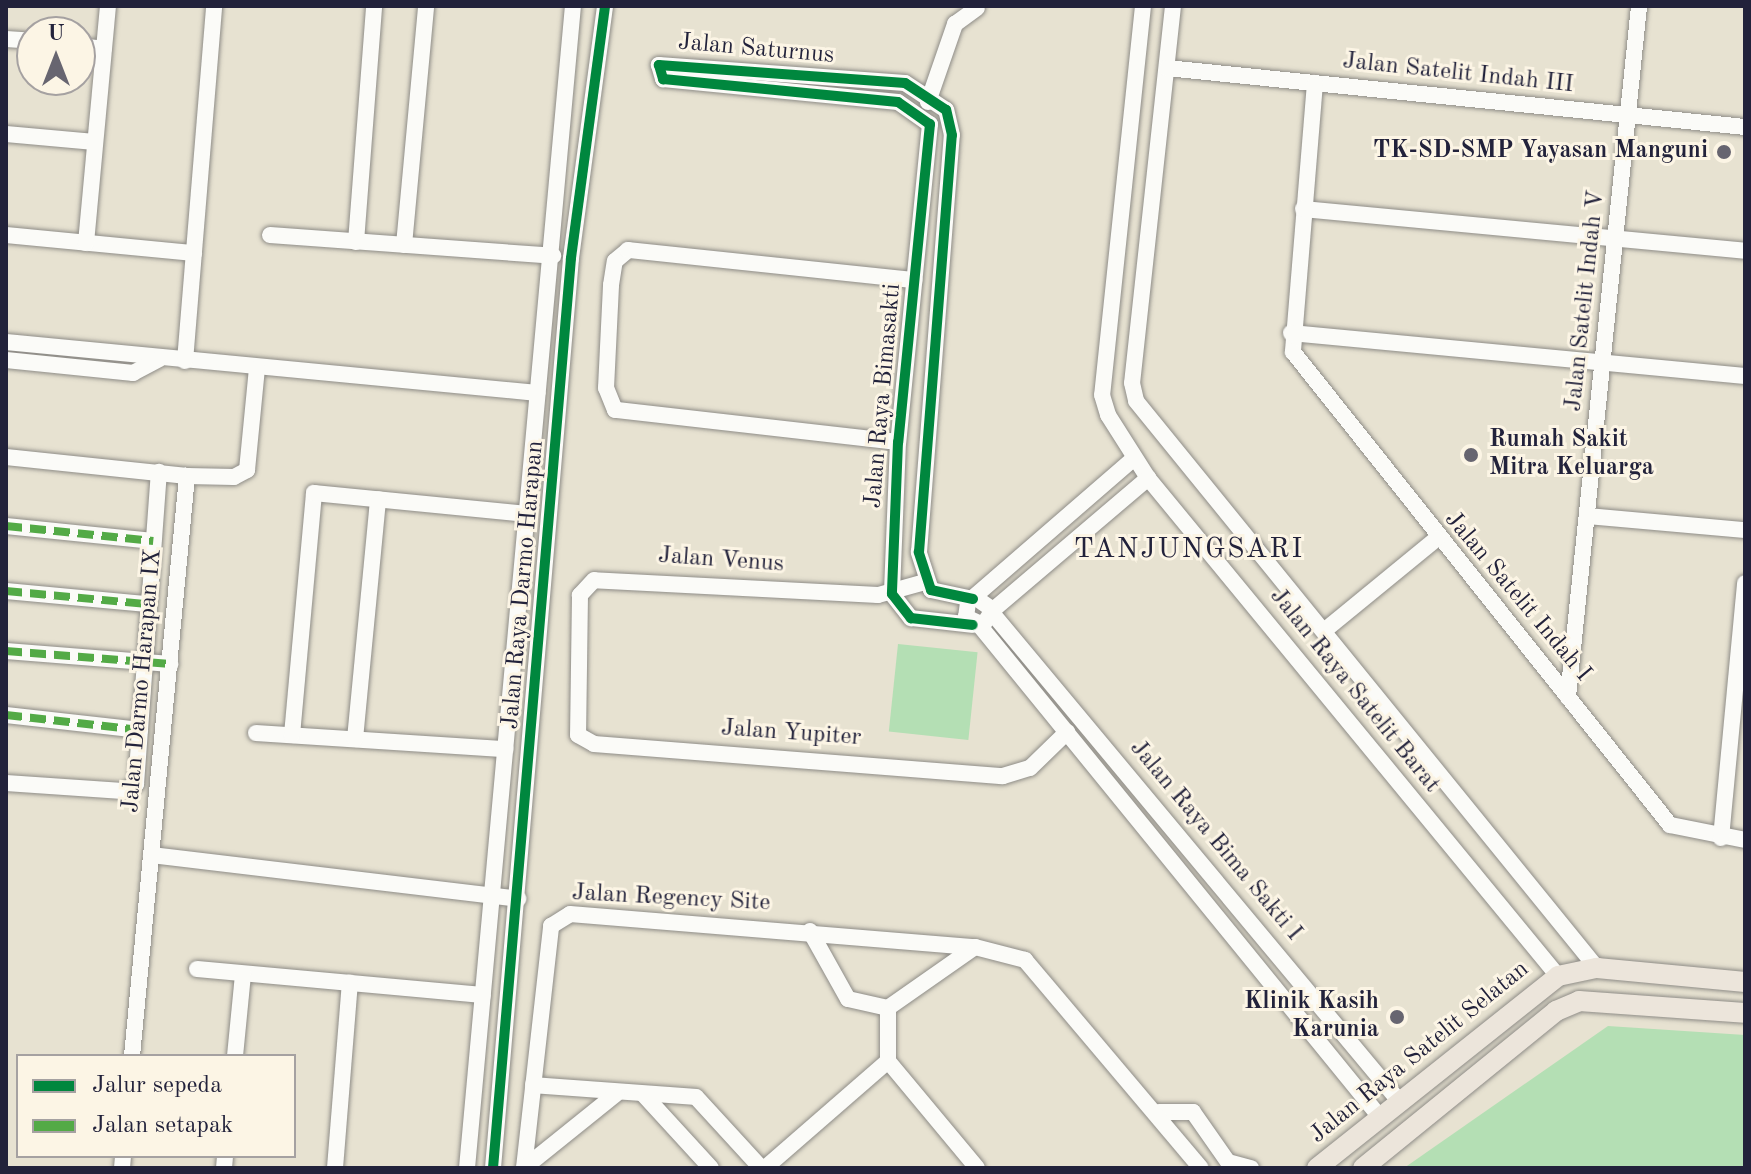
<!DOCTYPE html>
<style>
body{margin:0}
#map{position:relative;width:1751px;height:1174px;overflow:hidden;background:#e7e2d1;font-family:"Old Standard TT",serif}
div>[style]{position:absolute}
.green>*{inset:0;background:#b4dfb4;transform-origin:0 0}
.roads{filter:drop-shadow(0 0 2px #8e8c87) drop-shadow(0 0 2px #8e8c87)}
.minor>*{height:16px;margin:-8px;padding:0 8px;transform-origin:8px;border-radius:8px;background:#fbfbf8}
.major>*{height:20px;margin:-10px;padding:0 10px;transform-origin:10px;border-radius:10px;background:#ece5db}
.quiet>*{height:8px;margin-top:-4px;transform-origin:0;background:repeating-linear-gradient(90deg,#53aa46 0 16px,transparent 0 24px)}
.cycleway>*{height:10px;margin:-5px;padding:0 5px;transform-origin:5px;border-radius:5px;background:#00873e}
.dots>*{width:22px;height:22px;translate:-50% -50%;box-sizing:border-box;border:4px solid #fcf5e5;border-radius:50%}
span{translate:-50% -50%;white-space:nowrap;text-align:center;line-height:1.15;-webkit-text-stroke:6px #fcf5e5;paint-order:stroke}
.street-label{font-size:24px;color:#22223b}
.poi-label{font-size:24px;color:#22223b;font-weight:700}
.right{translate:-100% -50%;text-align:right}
.left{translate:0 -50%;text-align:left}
.quarter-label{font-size:28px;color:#22223b;letter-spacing:2px}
.frame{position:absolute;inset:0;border:8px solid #22223b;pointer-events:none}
.legend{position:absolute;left:16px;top:1054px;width:280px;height:104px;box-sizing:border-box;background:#fcf5e5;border:2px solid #a5a1a1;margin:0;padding:10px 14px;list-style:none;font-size:24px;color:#22223b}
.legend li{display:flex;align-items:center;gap:16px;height:40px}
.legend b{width:40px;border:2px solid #a5a1a1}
.north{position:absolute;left:16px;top:16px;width:80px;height:80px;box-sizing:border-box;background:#fcf5e5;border:2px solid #a5a1a1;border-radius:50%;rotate:0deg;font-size:22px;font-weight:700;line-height:32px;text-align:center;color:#22223b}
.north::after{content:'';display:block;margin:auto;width:28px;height:36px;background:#676570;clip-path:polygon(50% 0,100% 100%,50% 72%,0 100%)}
</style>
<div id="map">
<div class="green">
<i style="left:898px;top:644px;width:80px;height:88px;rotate:6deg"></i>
<i style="clip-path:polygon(1608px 1026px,1745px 1035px,1745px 1168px,1404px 1168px)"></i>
</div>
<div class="roads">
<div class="minor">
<i style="left:1143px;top:6px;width:391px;rotate:96deg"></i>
<i style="left:1102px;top:395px;width:21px;rotate:73deg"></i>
<i style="left:1108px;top:415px;width:75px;rotate:57.6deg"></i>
<i style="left:1148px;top:478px;width:645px;rotate:50.54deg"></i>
<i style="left:1173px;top:6px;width:379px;rotate:96.2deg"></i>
<i style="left:1132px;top:383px;width:18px;rotate:77deg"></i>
<i style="left:1136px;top:401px;width:731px;rotate:50.89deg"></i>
<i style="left:6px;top:39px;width:26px;rotate:4deg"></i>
<i style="left:80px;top:46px;width:24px;rotate:7deg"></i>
<i style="left:1167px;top:68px;width:581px;rotate:5.83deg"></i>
<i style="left:1315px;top:83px;width:270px;rotate:94.7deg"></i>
<i style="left:1293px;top:352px;width:605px;rotate:51.44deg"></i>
<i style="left:1670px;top:825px;width:76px;rotate:11.3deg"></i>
<i style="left:928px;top:102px;width:83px;rotate:-70.9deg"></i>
<i style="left:955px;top:24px;width:27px;rotate:-36deg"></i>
<i style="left:6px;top:134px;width:89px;rotate:5.1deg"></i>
<i style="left:1303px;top:209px;width:444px;rotate:5.4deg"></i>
<i style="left:6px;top:235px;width:189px;rotate:5.5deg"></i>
<i style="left:270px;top:235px;width:284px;rotate:4.2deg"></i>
<i style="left:356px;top:242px;width:237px;rotate:-85.6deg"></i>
<i style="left:86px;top:243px;width:238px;rotate:-84.7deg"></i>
<i style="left:404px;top:245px;width:240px;rotate:-84.7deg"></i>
<i style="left:1291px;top:333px;width:456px;rotate:5.4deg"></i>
<i style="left:6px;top:342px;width:534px;rotate:5.48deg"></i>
<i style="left:6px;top:360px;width:128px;rotate:5.8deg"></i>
<i style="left:133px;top:373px;width:30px;rotate:-28deg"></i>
<i style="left:185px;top:361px;width:356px;rotate:-85.3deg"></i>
<i style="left:898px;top:442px;width:285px;rotate:-173.5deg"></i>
<i style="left:615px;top:410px;width:24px;rotate:-112deg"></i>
<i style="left:606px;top:388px;width:103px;rotate:-87.2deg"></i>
<i style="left:611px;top:285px;width:24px;rotate:-81deg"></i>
<i style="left:615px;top:261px;width:17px;rotate:-40deg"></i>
<i style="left:628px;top:250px;width:288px;rotate:6deg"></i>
<i style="left:6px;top:457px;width:182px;rotate:6deg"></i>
<i style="left:1587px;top:516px;width:159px;rotate:5.1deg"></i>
<i style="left:6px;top:526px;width:148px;rotate:5.8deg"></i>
<i style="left:925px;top:582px;width:49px;rotate:164.5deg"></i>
<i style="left:878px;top:595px;width:284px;rotate:-177deg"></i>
<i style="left:594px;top:580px;width:21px;rotate:133deg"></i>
<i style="left:580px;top:595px;width:140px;rotate:90.8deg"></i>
<i style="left:578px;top:735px;width:18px;rotate:29deg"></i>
<i style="left:594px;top:744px;width:410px;rotate:4.5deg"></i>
<i style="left:1003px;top:776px;width:28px;rotate:-17deg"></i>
<i style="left:1030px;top:768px;width:52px;rotate:-44.2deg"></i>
<i style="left:6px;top:591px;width:142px;rotate:5.3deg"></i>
<i style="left:976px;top:598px;width:21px;rotate:35deg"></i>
<i style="left:993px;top:610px;width:18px;rotate:124deg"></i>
<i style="left:983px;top:625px;width:19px;rotate:-155deg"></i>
<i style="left:966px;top:617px;width:15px;rotate:-82deg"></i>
<i style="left:968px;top:602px;width:220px;rotate:-40.9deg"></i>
<i style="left:973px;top:599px;width:43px;rotate:-167.9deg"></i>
<i style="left:931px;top:590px;width:40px;rotate:-108deg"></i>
<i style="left:919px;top:552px;width:418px;rotate:-85.5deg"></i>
<i style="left:952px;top:135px;width:26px;rotate:-103deg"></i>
<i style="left:946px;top:110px;width:49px;rotate:-146.6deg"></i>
<i style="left:905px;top:83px;width:247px;rotate:-175.8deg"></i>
<i style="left:659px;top:65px;width:15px;rotate:74deg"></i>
<i style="left:663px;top:79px;width:236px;rotate:5.6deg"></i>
<i style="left:898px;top:102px;width:39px;rotate:35deg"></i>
<i style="left:930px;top:124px;width:320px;rotate:95.7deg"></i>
<i style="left:898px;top:442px;width:152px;rotate:92.3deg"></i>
<i style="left:892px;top:594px;width:31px;rotate:52deg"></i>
<i style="left:911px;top:618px;width:62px;rotate:6.4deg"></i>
<i style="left:993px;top:610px;width:204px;rotate:-40.4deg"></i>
<i style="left:993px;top:614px;width:634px;rotate:50.18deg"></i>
<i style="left:980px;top:626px;width:632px;rotate:50.84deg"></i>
<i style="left:1325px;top:630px;width:144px;rotate:-39.3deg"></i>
<i style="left:6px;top:651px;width:165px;rotate:4.5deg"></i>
<i style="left:1568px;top:697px;width:695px;rotate:-84.13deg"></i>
<i style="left:6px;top:715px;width:135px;rotate:6.4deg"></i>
<i style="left:256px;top:733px;width:250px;rotate:3.7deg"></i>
<i style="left:292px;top:735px;width:243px;rotate:-84.8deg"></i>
<i style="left:314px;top:493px;width:214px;rotate:5.6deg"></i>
<i style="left:355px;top:739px;width:241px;rotate:-84.5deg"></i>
<i style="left:6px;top:783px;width:117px;rotate:3.9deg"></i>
<i style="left:123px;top:791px;width:15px;rotate:-28deg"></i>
<i style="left:136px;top:784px;width:313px;rotate:-85.8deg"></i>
<i style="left:1721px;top:838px;width:256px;rotate:-84.6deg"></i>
<i style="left:151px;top:855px;width:370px;rotate:6.8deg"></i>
<i style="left:810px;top:931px;width:78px;rotate:60.8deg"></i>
<i style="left:848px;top:999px;width:41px;rotate:12.7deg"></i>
<i style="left:975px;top:947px;width:106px;rotate:145deg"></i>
<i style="left:888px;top:1008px;width:53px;rotate:90deg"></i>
<i style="left:888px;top:1061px;width:139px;rotate:50.2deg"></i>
<i style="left:197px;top:969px;width:287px;rotate:5.2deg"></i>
<i style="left:132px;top:1056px;width:583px;rotate:-84.58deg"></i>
<i style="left:187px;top:476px;width:47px;rotate:1.2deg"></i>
<i style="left:234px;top:477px;width:15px;rotate:-28deg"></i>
<i style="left:247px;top:470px;width:102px;rotate:-84.4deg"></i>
<i style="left:235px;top:1056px;width:82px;rotate:-84.4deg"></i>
<i style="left:533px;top:1085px;width:163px;rotate:4.2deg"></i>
<i style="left:696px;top:1097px;width:96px;rotate:47.5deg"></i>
<i style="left:644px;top:1095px;width:99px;rotate:47.5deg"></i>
<i style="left:1159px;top:1112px;width:34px"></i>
<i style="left:1193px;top:1112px;width:61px;rotate:55deg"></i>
<i style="left:1228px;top:1162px;width:24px;rotate:15deg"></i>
<i style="left:122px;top:1168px;width:12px;rotate:-85deg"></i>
<i style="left:224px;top:1168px;width:12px;rotate:-85deg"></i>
<i style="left:335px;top:1168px;width:186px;rotate:-85.4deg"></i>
<i style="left:467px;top:1168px;width:1167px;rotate:-84.79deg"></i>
<i style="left:493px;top:1168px;width:913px;rotate:-85.1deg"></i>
<i style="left:571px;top:258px;width:254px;rotate:-82.3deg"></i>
<i style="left:524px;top:1168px;width:244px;rotate:-83.6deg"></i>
<i style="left:551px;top:926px;width:22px;rotate:-32deg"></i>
<i style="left:570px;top:914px;width:406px;rotate:4.7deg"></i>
<i style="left:975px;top:947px;width:52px;rotate:14.6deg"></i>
<i style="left:1025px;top:960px;width:272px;rotate:49.8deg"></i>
<i style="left:524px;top:1168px;width:118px;rotate:-38.8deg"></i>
<i style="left:765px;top:1168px;width:163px;rotate:-41deg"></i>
</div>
<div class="major">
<i style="left:1317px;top:1168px;width:308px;rotate:-38.5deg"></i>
<i style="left:1558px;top:976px;width:40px;rotate:-12deg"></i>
<i style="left:1597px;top:968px;width:149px;rotate:5.4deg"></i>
<i style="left:1363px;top:1168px;width:249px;rotate:-39.1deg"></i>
<i style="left:1556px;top:1011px;width:25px;rotate:-23deg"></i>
<i style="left:1579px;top:1001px;width:166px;rotate:4.1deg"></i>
</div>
</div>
<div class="quiet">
<i style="left:6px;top:526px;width:148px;rotate:5.8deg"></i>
<i style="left:6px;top:591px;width:142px;rotate:5.3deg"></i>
<i style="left:6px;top:651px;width:165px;rotate:4.5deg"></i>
<i style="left:6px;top:715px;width:135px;rotate:6.4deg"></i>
</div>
<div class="cycleway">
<i style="left:973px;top:599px;width:43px;rotate:-167.9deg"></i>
<i style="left:931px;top:590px;width:40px;rotate:-108deg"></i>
<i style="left:919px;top:552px;width:418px;rotate:-85.5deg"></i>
<i style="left:952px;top:135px;width:26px;rotate:-103deg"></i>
<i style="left:946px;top:110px;width:49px;rotate:-146.6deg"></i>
<i style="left:905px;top:83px;width:247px;rotate:-175.8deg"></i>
<i style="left:659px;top:65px;width:15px;rotate:74deg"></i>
<i style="left:663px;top:79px;width:236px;rotate:5.6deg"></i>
<i style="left:898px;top:102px;width:39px;rotate:35deg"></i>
<i style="left:930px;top:124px;width:320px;rotate:95.7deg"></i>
<i style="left:898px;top:442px;width:152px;rotate:92.3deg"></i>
<i style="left:892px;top:594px;width:31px;rotate:52deg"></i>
<i style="left:911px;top:618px;width:62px;rotate:6.4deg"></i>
<i style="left:493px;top:1168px;width:913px;rotate:-85.1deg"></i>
<i style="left:571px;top:258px;width:254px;rotate:-82.3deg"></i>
</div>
<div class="dots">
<i style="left:1724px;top:152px;background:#676570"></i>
<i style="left:1471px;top:455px;background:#676570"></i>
<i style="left:1397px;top:1017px;background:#676570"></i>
</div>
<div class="street-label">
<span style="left:756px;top:50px;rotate:5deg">Jalan Saturnus</span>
<span style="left:1458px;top:74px;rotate:6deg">Jalan Satelit Indah III</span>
<span style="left:1586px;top:301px;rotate:-84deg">Jalan Satelit Indah V</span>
<span style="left:884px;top:396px;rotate:-85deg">Jalan Raya Bimasakti</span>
<span style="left:721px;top:561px;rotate:4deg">Jalan Venus</span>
<span style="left:524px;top:585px;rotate:-85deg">Jalan Raya Darmo Harapan</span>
<span style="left:1517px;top:597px;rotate:50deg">Jalan Satelit Indah I</span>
<span style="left:143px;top:681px;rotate:-85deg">Jalan Darmo Harapan IX</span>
<span style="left:1354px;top:691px;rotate:51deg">Jalan Raya Satelit Barat</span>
<span style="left:791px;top:734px;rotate:4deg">Jalan Yupiter</span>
<span style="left:1215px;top:841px;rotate:50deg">Jalan Raya Bima Sakti I</span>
<span style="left:671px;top:899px;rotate:3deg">Jalan Regency Site</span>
<span style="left:1420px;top:1053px;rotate:-39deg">Jalan Raya Satelit Selatan</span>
</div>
<div class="poi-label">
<span class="right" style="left:1708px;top:152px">TK-SD-SMP Yayasan Manguni</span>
<span class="left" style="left:1489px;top:455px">Rumah Sakit<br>Mitra Keluarga</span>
<span class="right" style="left:1379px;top:1017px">Klinik Kasih<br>Karunia</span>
</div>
<div class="quarter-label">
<span style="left:1189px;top:550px">TANJUNGSARI</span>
</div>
<div class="frame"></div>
<ul class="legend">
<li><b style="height:10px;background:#00873e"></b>Jalur sepeda</li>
<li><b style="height:10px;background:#53aa46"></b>Jalan setapak</li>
</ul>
<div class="north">U</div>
</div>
